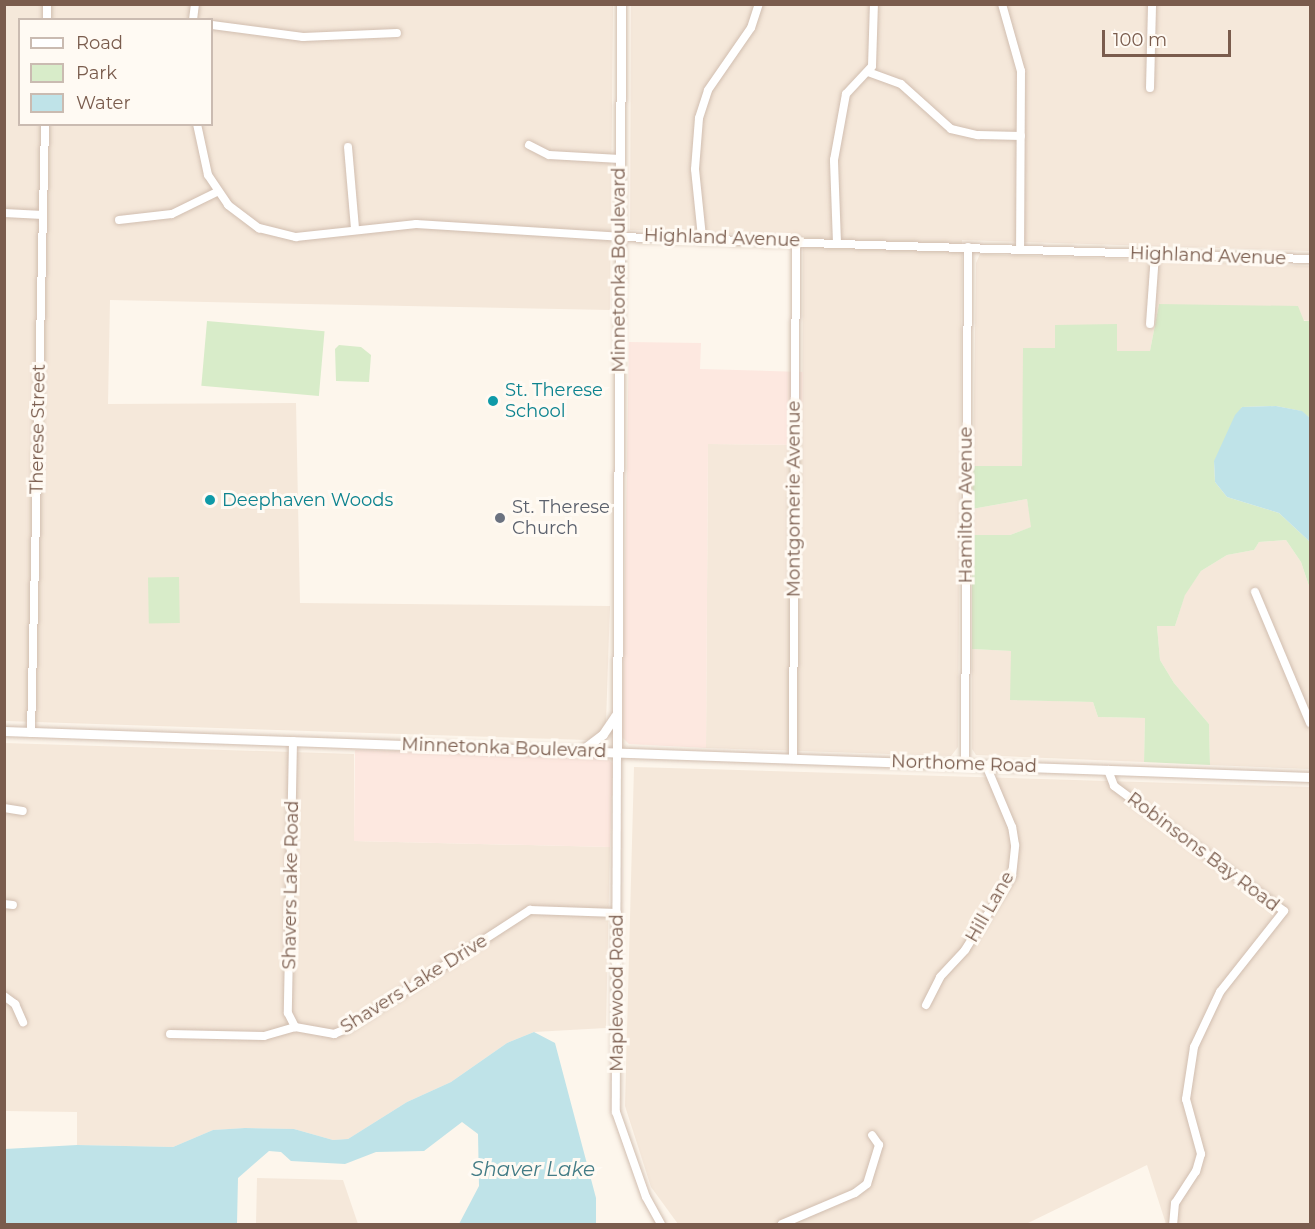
<!DOCTYPE html>
<style>
body{margin:0}
#map{position:relative;width:1315px;height:1229px;overflow:hidden;background:#fdf6ec;font-family:Montserrat,sans-serif}
div>[style]{position:absolute}
.residential>*{inset:0;background:#f5e8da}
.commercial>*{inset:0;background:#fde8e0}
.green>*{inset:0;background:#d8ecc9;transform-origin:0 0}
.water>*{inset:0;background:#bfe3e8}
.roads{filter:drop-shadow(0 0 2px #d1beb0) drop-shadow(0 0 2px #d1beb0)}
.minor>*{height:8px;margin:-4px;padding:0 4px;transform-origin:4px;border-radius:4px;background:#fff}
.tertiary>*{height:9px;margin:-4.5px;padding:0 4.5px;transform-origin:4.5px;border-radius:4.5px;background:#fff}
.dots>*{width:16px;height:16px;translate:-50% -50%;box-sizing:border-box;border:3px solid #fffaf3;border-radius:50%}
span{translate:-50% -50%;white-space:nowrap;text-align:center;line-height:1.15;-webkit-text-stroke:6px #fffaf3;paint-order:stroke}
.street-label{font-size:18px;color:#7a5c4d}
.culture-label{font-size:18px;color:#0d838f}
.left{translate:0 -50%;text-align:left}
.worship-label{font-size:18px;color:#5b616d}
.water-label{font-size:20px;color:#437c86;font-style:italic}
.frame{position:absolute;inset:0;border:6px solid #7a5c4d;pointer-events:none}
.legend{position:absolute;left:18px;top:18px;width:195px;height:108px;box-sizing:border-box;background:#fffaf3;border:2px solid #cabbb1;margin:0;padding:8px 10px;list-style:none;font-size:18px;color:#7a5c4d}
.legend li{display:flex;align-items:center;gap:12px;height:30px}
.legend b{width:30px;border:2px solid #cabbb1}
.scale{position:absolute;left:1102px;top:30px;width:129px;height:27px;box-sizing:border-box;border:3px solid #7a5c4d;border-top:0;padding-left:8px;font-size:18px;line-height:21px;white-space:nowrap;color:#7a5c4d;-webkit-text-stroke:4px #fffaf3;paint-order:stroke}
</style>
<div id="map">
<div class="residential">
<i style="clip-path:polygon(evenodd,4px 5px,613px 5px,610px 310px,110px 300px,108px 404px,296px 403px,300px 603px,610px 606px,606px 722px,598px 736px,587px 740px,5px 721px,4px 5px,20px 20px,212px 20px,212px 124px,20px 124px,20px 20px)"></i>
<i style="clip-path:polygon(631px 5px,1310px 5px,1310px 251px,962px 240px,958px 747px,951px 756px,706px 748px,708px 444px,802px 445px,803px 237px,630px 230px)"></i>
<i style="clip-path:polygon(980px 254px,1310px 266px,1310px 321px,1159px 304px,1150px 351px,1117px 351px,1117px 325px,1055px 348px,1024px 348px,1022px 467px,973px 466px,976px 263px)"></i>
<i style="clip-path:polygon(1027px 499px,1032px 527px,1010px 535px,972px 535px,972px 509px)"></i>
<i style="clip-path:polygon(1286px 540px,1301px 562px,1310px 589px,1310px 769px,1210px 765px,1209px 724px,1174px 683px,1160px 660px,1157px 626px,1175px 626px,1185px 594px,1201px 571px,1227px 555px,1254px 550px,1259px 542px)"></i>
<i style="clip-path:polygon(972px 649px,1012px 651px,1011px 700px,1093px 702px,1098px 717px,1145px 718px,1144px 762px,976px 755px,972px 749px)"></i>
<i style="clip-path:polygon(4px 743px,354px 754px,354px 841px,610px 847px,606px 1028px,534px 1032px,507px 1043px,451px 1082px,407px 1102px,348px 1139px,333px 1140px,294px 1129px,245px 1128px,213px 1130px,173px 1147px,77px 1145px,77px 1112px,5px 1111px)"></i>
<i style="clip-path:polygon(634px 767px,1310px 787px,1310px 1224px,1166px 1224px,1147px 1165px,1026px 1224px,678px 1224px,651px 1187px,625px 1106px)"></i>
<i style="clip-path:polygon(257px 1178px,343px 1180px,358px 1224px,256px 1224px)"></i>
</div>
<div class="commercial">
<i style="clip-path:polygon(629px 342px,701px 343px,700px 369px,803px 372px,802px 445px,708px 444px,706px 748px,629px 744px,622px 737px)"></i>
<i style="clip-path:polygon(355px 750px,605px 756px,613px 764px,610px 847px,354px 841px)"></i>
</div>
<div class="green">
<i style="clip-path:polygon(1159px 304px,1298px 306px,1304px 321px,1310px 321px,1310px 418px,1301px 411px,1276px 406px,1242px 407px,1214px 462px,1215px 482px,1227px 497px,1279px 513px,1310px 542px,1310px 589px,1301px 562px,1286px 540px,1259px 542px,1254px 550px,1227px 555px,1201px 571px,1185px 595px,1175px 626px,1157px 626px,1160px 660px,1174px 683px,1209px 724px,1210px 765px,1144px 762px,1145px 718px,1098px 717px,1093px 702px,1010px 700px,1011px 651px,972px 649px,972px 535px,1010px 535px,1031px 527px,1027px 499px,972px 509px,973px 466px,1022px 466px,1023px 348px,1055px 348px,1055px 325px,1117px 324px,1117px 351px,1150px 351px)"></i>
<i style="left:207px;top:321px;width:118px;height:65px;rotate:5deg"></i>
<i style="clip-path:polygon(339px 345px,361px 347px,371px 355px,369px 382px,336px 381px,335px 349px)"></i>
<i style="left:179px;top:577px;width:46px;height:31px;rotate:89deg"></i>
</div>
<div class="water">
<i style="clip-path:polygon(1276px 406px,1302px 411px,1310px 418px,1310px 542px,1279px 513px,1227px 497px,1215px 482px,1214px 461px,1235px 415px,1242px 407px)"></i>
<i style="clip-path:polygon(534px 1032px,555px 1043px,596px 1198px,596px 1224px,459px 1224px,479px 1186px,478px 1134px,462px 1122px,424px 1151px,376px 1152px,345px 1164px,291px 1161px,281px 1152px,269px 1151px,238px 1178px,237px 1224px,5px 1224px,5px 1149px,77px 1145px,173px 1147px,213px 1130px,245px 1128px,294px 1129px,333px 1140px,348px 1139px,407px 1102px,451px 1082px,507px 1043px)"></i>
</div>
<div class="roads">
<div class="minor">
<i style="left:1002px;top:4px;width:70px;rotate:74.2deg"></i>
<i style="left:1021px;top:71px;width:177px;rotate:90.3deg"></i>
<i style="left:47px;top:20px;width:16px;rotate:-90deg"></i>
<i style="left:193px;top:20px;width:16px;rotate:-83deg"></i>
<i style="left:212px;top:25px;width:92px;rotate:7.5deg"></i>
<i style="left:303px;top:37px;width:94px;rotate:-2.4deg"></i>
<i style="left:868px;top:72px;width:35px;rotate:20deg"></i>
<i style="left:901px;top:84px;width:67px;rotate:42deg"></i>
<i style="left:951px;top:129px;width:28px;rotate:13deg"></i>
<i style="left:978px;top:135px;width:43px;rotate:1.3deg"></i>
<i style="left:1150px;top:88px;width:84px;rotate:-88.6deg"></i>
<i style="left:197px;top:124px;width:52px;rotate:77.8deg"></i>
<i style="left:208px;top:175px;width:36px;rotate:56deg"></i>
<i style="left:228px;top:205px;width:39px;rotate:37deg"></i>
<i style="left:259px;top:228px;width:38px;rotate:14deg"></i>
<i style="left:296px;top:237px;width:121px;rotate:-6.2deg"></i>
<i style="left:416px;top:224px;width:204px;rotate:3.6deg"></i>
<i style="left:620px;top:237px;width:690px;rotate:1.83deg"></i>
<i style="left:529px;top:145px;width:22px;rotate:27deg"></i>
<i style="left:549px;top:155px;width:71px;rotate:3.2deg"></i>
<i style="left:348px;top:147px;width:82px;rotate:85.1deg"></i>
<i style="left:4px;top:213px;width:39px;rotate:3deg"></i>
<i style="left:119px;top:220px;width:53px;rotate:-6.5deg"></i>
<i style="left:172px;top:214px;width:50px;rotate:-26.1deg"></i>
<i style="left:702px;top:237px;width:68px;rotate:-95.9deg"></i>
<i style="left:695px;top:169px;width:51px;rotate:-85.5deg"></i>
<i style="left:699px;top:118px;width:29px;rotate:-72deg"></i>
<i style="left:708px;top:90px;width:75px;rotate:-55.3deg"></i>
<i style="left:751px;top:28px;width:25px;rotate:-72deg"></i>
<i style="left:837px;top:243px;width:83px;rotate:-92.1deg"></i>
<i style="left:834px;top:160px;width:67px;rotate:-79.7deg"></i>
<i style="left:846px;top:94px;width:38px;rotate:-47deg"></i>
<i style="left:872px;top:66px;width:62px;rotate:-88.2deg"></i>
<i style="left:1150px;top:324px;width:69px;rotate:-85.9deg"></i>
<i style="left:1255px;top:592px;width:142px;rotate:67.2deg"></i>
<i style="left:31px;top:733px;width:609px;rotate:-88.68deg"></i>
<i style="left:293px;top:741px;width:272px;rotate:91.1deg"></i>
<i style="left:288px;top:1013px;width:16px;rotate:63deg"></i>
<i style="left:617px;top:752px;width:360px;rotate:90.2deg"></i>
<i style="left:616px;top:1112px;width:90px;rotate:70.6deg"></i>
<i style="left:646px;top:1197px;width:31px;rotate:61deg"></i>
<i style="left:793px;top:757px;width:517px;rotate:-89.67deg"></i>
<i style="left:965px;top:764px;width:517px;rotate:-89.67deg"></i>
<i style="left:1108px;top:770px;width:17px;rotate:69deg"></i>
<i style="left:1114px;top:786px;width:211px;rotate:36.3deg"></i>
<i style="left:1284px;top:911px;width:103px;rotate:128.3deg"></i>
<i style="left:1220px;top:992px;width:61px;rotate:115.3deg"></i>
<i style="left:1194px;top:1047px;width:53px;rotate:98.7deg"></i>
<i style="left:1186px;top:1099px;width:57px;rotate:74.7deg"></i>
<i style="left:1201px;top:1154px;width:18px;rotate:106deg"></i>
<i style="left:1196px;top:1171px;width:38px;rotate:123deg"></i>
<i style="left:1175px;top:1203px;width:21px;rotate:95deg"></i>
<i style="left:4px;top:808px;width:19px;rotate:9deg"></i>
<i style="left:4px;top:904px;width:9px;rotate:6deg"></i>
<i style="left:4px;top:996px;width:14px;rotate:36deg"></i>
<i style="left:15px;top:1004px;width:20px;rotate:66deg"></i>
<i style="left:926px;top:1005px;width:31px;rotate:-63deg"></i>
<i style="left:940px;top:977px;width:37px;rotate:-47deg"></i>
<i style="left:965px;top:950px;width:88px;rotate:-57.6deg"></i>
<i style="left:1012px;top:876px;width:31px;rotate:-84deg"></i>
<i style="left:1015px;top:845px;width:18px;rotate:-99deg"></i>
<i style="left:1012px;top:827px;width:67px;rotate:-112.8deg"></i>
<i style="left:170px;top:1034px;width:94px;rotate:1.2deg"></i>
<i style="left:264px;top:1036px;width:32px;rotate:-16deg"></i>
<i style="left:295px;top:1027px;width:40px;rotate:10deg"></i>
<i style="left:334px;top:1034px;width:15px;rotate:-23deg"></i>
<i style="left:348px;top:1028px;width:217px;rotate:-33deg"></i>
<i style="left:530px;top:910px;width:87px;rotate:2deg"></i>
<i style="left:782px;top:1224px;width:79px;rotate:-23deg"></i>
<i style="left:855px;top:1193px;width:15px;rotate:-37deg"></i>
<i style="left:867px;top:1184px;width:41px;rotate:-72.9deg"></i>
<i style="left:879px;top:1145px;width:12px;rotate:-125deg"></i>
</div>
<div class="tertiary">
<i style="left:4px;top:731px;width:1307px;rotate:2.02deg"></i>
<i style="left:582px;top:750px;width:26px;rotate:-37deg"></i>
<i style="left:603px;top:734px;width:22px;rotate:-56deg"></i>
<i style="left:617px;top:752px;width:748px;rotate:-89.69deg"></i>
</div>
</div>
<div class="dots">
<i style="left:493px;top:401px;background:#0f9aa8"></i>
<i style="left:210px;top:500px;background:#0f9aa8"></i>
<i style="left:500px;top:518px;background:#6b7280"></i>
</div>
<div class="street-label">
<span style="left:722px;top:238px;rotate:2deg">Highland Avenue</span>
<span style="left:1208px;top:256px;rotate:2deg">Highland Avenue</span>
<span style="left:619px;top:270px;rotate:-90deg">Minnetonka Boulevard</span>
<span style="left:38px;top:429px;rotate:-89deg">Therese Street</span>
<span style="left:794px;top:499px;rotate:-90deg">Montgomerie Avenue</span>
<span style="left:966px;top:505px;rotate:-90deg">Hamilton Avenue</span>
<span style="left:504px;top:748px;rotate:2deg">Minnetonka Boulevard</span>
<span style="left:964px;top:764px;rotate:2deg">Northome Road</span>
<span style="left:1203px;top:852px;rotate:37deg">Robinsons Bay Road</span>
<span style="left:291px;top:885px;rotate:-89deg">Shavers Lake Road</span>
<span style="left:990px;top:907px;rotate:-60deg">Hill Lane</span>
<span style="left:414px;top:984px;rotate:-32deg">Shavers Lake Drive</span>
<span style="left:617px;top:993px;rotate:-90deg">Maplewood Road</span>
</div>
<div class="culture-label">
<span class="left" style="left:505px;top:401px">St. Therese<br>School</span>
<span class="left" style="left:222px;top:500px">Deephaven Woods</span>
</div>
<div class="worship-label">
<span class="left" style="left:512px;top:518px">St. Therese<br>Church</span>
</div>
<div class="water-label">
<span style="left:533px;top:1169px">Shaver Lake</span>
</div>
<div class="frame"></div>
<ul class="legend">
<li><b style="height:8px;background:#fff"></b>Road</li>
<li><b style="height:16px;background:#d8ecc9"></b>Park</li>
<li><b style="height:16px;background:#bfe3e8"></b>Water</li>
</ul>
<div class="scale">100 m</div>
</div>
